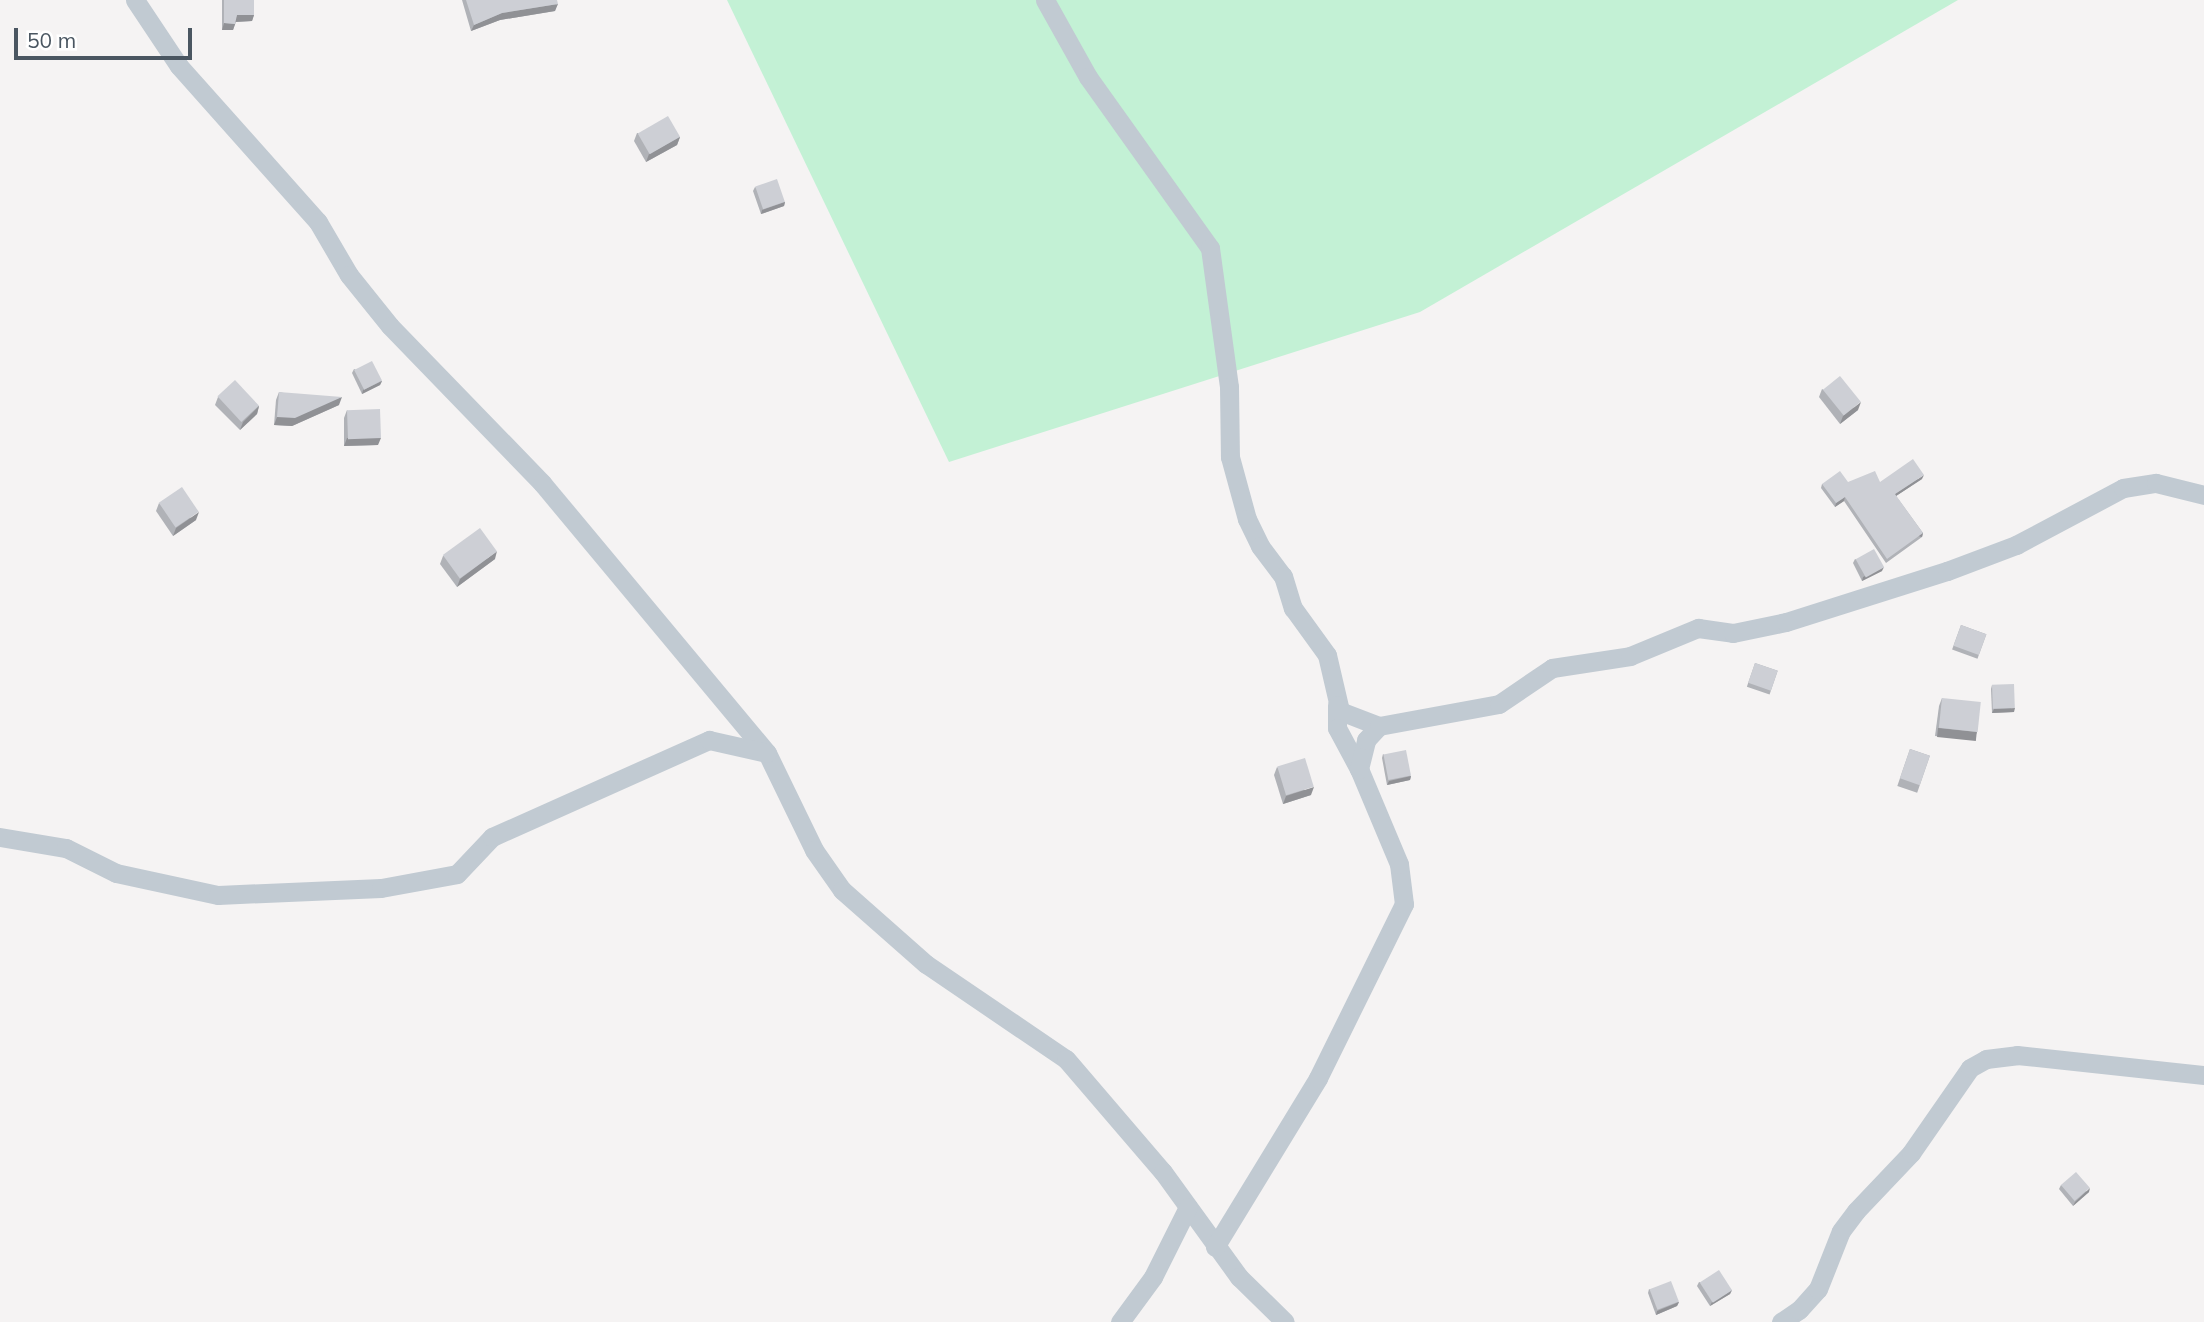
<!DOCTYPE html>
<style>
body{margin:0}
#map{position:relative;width:2204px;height:1322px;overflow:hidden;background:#f5f3f3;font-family:Mulish,sans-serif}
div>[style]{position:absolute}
.green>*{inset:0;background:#c3f1d5}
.street>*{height:19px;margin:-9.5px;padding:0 9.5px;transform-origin:9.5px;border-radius:9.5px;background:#c1cad2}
.wall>*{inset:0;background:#b0b2b7;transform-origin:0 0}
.shaded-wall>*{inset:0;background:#909195;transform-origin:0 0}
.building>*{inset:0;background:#cdcfd5;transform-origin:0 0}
span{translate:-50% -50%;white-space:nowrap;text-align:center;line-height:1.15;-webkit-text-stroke:6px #fff;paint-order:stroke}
.scale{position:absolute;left:14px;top:28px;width:178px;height:32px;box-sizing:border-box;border:4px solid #4a5661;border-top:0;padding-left:9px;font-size:21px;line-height:24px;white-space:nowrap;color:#4a5661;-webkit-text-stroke:5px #fff;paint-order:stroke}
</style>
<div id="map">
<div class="green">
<i style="clip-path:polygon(727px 0,1958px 0,1420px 312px,949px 462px)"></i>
</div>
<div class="street">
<i style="left:135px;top:0;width:79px;rotate:56.3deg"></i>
<i style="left:179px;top:66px;width:209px;rotate:48.3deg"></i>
<i style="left:318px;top:222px;width:61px;rotate:59.7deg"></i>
<i style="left:349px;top:275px;width:65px;rotate:51.2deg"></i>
<i style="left:390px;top:326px;width:219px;rotate:45.9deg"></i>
<i style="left:542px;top:483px;width:351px;rotate:50.2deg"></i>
<i style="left:767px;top:753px;width:108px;rotate:64.1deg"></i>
<i style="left:814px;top:850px;width:49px;rotate:55deg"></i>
<i style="left:842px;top:890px;width:112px;rotate:41.4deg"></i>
<i style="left:926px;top:964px;width:169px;rotate:34.2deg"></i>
<i style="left:1066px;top:1059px;width:149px;rotate:49.4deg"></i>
<i style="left:1163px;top:1172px;width:130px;rotate:54.1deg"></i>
<i style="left:1239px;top:1277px;width:64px;rotate:44.4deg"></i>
<i style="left:1045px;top:0;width:88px;rotate:60.8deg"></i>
<i style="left:1088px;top:77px;width:210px;rotate:54.5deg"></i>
<i style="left:1210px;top:248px;width:140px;rotate:82.2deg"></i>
<i style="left:1229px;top:387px;width:70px;rotate:89.2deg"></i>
<i style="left:1230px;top:457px;width:64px;rotate:74.7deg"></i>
<i style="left:1247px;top:519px;width:30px;rotate:64deg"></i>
<i style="left:1260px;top:546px;width:38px;rotate:53deg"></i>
<i style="left:1283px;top:576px;width:34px;rotate:73deg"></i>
<i style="left:1293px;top:608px;width:58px;rotate:54.1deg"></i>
<i style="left:1327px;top:655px;width:57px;rotate:76.9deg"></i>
<i style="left:1340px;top:711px;width:42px;rotate:21deg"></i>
<i style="left:1337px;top:705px;width:23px;rotate:90deg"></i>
<i style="left:1337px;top:728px;width:47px;rotate:61.8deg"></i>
<i style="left:0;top:837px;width:67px;rotate:9.5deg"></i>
<i style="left:66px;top:848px;width:56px;rotate:26.6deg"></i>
<i style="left:116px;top:873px;width:104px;rotate:12.2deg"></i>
<i style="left:218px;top:895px;width:163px;rotate:-2.5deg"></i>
<i style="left:381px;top:888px;width:77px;rotate:-10.4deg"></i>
<i style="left:457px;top:874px;width:51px;rotate:-46.6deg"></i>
<i style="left:492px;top:837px;width:238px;rotate:-24.1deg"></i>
<i style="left:709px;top:740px;width:59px;rotate:12.6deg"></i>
<i style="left:1215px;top:1247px;width:198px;rotate:-58.6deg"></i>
<i style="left:1318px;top:1078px;width:194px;rotate:-63.7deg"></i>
<i style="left:1404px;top:904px;width:40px;rotate:-97.1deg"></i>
<i style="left:1399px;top:864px;width:103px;rotate:-112.8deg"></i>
<i style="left:1359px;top:769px;width:30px;rotate:-76deg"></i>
<i style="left:1366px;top:740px;width:19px;rotate:-47deg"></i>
<i style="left:1379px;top:726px;width:122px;rotate:-10.4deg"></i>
<i style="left:1499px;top:704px;width:64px;rotate:-34.2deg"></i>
<i style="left:1552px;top:668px;width:79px;rotate:-8.7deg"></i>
<i style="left:1630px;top:656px;width:74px;rotate:-22.4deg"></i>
<i style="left:1698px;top:628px;width:35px;rotate:8deg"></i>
<i style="left:1733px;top:633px;width:54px;rotate:-11.7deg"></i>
<i style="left:1786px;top:622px;width:169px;rotate:-17.6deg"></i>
<i style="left:1947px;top:571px;width:74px;rotate:-20.6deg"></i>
<i style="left:2016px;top:545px;width:121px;rotate:-28deg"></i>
<i style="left:2123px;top:488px;width:33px;rotate:-9deg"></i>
<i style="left:2156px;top:483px;width:49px;rotate:14deg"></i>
<i style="left:1120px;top:1322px;width:56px;rotate:-53.7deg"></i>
<i style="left:1153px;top:1277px;width:78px;rotate:-63.4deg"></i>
<i style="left:1781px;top:1322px;width:22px;rotate:-34deg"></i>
<i style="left:1799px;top:1310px;width:28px;rotate:-48deg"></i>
<i style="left:1818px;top:1289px;width:62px;rotate:-68.4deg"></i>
<i style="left:1841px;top:1231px;width:25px;rotate:-53deg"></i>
<i style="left:1856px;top:1211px;width:80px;rotate:-46.5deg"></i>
<i style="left:1911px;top:1153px;width:103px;rotate:-55.2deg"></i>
<i style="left:1970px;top:1068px;width:18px;rotate:-29deg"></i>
<i style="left:1986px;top:1059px;width:31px;rotate:-7deg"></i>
<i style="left:2017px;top:1055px;width:188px;rotate:6.1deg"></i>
</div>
<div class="wall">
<i style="clip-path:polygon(222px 0,254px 0,254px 15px,252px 21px,236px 22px,233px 30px,222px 30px)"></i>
<i style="clip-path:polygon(462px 0,557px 0,555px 11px,500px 20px,471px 31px)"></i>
<i style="clip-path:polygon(637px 133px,680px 137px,677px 145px,646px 162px,634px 141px)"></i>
<i style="clip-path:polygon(755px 187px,785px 202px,784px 206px,761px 214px,753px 191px)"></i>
<i style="clip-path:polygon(354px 369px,382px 381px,380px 385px,362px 394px,352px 373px)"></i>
<i style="clip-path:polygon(1822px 389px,1858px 410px,1840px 424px,1819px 397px)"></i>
<i style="clip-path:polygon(279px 392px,339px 405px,292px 426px,274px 425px,276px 400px)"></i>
<i style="clip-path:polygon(218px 397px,259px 406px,257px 414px,240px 430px,215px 405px)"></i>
<i style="clip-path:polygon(347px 410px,378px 445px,344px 446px,344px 418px)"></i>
<i style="clip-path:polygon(1922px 479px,1896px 496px,1923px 533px,1922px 537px,1886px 563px,1844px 501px,1835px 507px,1821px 488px,1822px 484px,1848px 482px,1880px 482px)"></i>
<i style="clip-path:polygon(159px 503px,196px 520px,173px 536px,156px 511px)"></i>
<i style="clip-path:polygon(443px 556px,495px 559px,457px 587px,440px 564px)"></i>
<i style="clip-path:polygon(1855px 559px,1882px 571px,1862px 581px,1853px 563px)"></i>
<i style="left:1961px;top:625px;width:27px;height:26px;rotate:20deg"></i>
<i style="left:1755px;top:663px;width:24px;height:25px;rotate:19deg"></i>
<i style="clip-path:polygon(1992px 685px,2014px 712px,1992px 713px,1991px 689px)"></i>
<i style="clip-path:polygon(1942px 698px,1977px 732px,1974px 740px,1935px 736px,1939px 706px)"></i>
<i style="left:1910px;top:749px;width:21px;height:39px;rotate:19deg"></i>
<i style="clip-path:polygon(1383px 754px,1411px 776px,1410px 780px,1387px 785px,1382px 758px)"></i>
<i style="clip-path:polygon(1277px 767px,1311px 795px,1283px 804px,1274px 775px)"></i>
<i style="clip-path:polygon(2061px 1185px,2089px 1192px,2073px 1206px,2059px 1189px)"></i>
<i style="clip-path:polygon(1699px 1282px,1732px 1290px,1730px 1294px,1710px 1306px,1697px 1286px)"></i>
<i style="clip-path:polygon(1649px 1289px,1679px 1302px,1677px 1306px,1656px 1315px,1648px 1293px)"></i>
</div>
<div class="shaded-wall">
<i style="clip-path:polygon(558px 4px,555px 11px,500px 20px,471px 31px,474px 25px,502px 13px)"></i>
<i style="clip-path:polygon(237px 15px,254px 15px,252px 21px,234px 22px)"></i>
<i style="clip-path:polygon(224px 23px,235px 24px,233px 30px,222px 30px)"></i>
<i style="clip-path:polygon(680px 137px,677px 145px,646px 162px,649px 154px)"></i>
<i style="clip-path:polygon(785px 202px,784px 206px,761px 214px,762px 210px)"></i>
<i style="clip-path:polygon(382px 381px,380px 385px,362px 394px,363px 390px)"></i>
<i style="clip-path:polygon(342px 397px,339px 405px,292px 426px,274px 425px,277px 417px)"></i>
<i style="clip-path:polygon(1861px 402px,1858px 410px,1840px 424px,1843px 416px)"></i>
<i style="clip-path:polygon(259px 406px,257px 414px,240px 430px,243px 422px)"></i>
<i style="clip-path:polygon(347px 438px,381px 438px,378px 445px,344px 446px)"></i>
<i style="clip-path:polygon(1924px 475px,1922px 479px,1893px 498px,1895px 494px)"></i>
<i style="clip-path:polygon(1845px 497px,1844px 501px,1835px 507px,1836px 503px)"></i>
<i style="clip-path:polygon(199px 512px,196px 520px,173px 536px,176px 528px)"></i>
<i style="left:1923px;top:533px;width:4px;height:44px;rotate:104deg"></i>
<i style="clip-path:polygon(497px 551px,495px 559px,457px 587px,460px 579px)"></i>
<i style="clip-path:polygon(1884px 567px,1882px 571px,1862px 581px,1863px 577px)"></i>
<i style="clip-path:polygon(2015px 708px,2014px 712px,1992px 713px,1994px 709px)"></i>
<i style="left:1938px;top:728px;width:39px;height:9px;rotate:6deg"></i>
<i style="clip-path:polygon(1411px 776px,1410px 780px,1387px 785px,1389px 781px)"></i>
<i style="clip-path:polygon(1314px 787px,1311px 795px,1283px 804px,1286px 796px)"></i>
<i style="clip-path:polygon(2090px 1188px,2089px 1192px,2073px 1206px,2075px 1202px)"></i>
<i style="clip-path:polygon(1732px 1290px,1730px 1294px,1710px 1306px,1712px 1302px)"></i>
<i style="clip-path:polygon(1679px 1302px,1677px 1306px,1656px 1315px,1657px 1311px)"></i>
</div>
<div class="building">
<i style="clip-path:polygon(224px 0,254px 0,254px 15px,237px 15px,235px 24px,224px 23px)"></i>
<i style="clip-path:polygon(466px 0,557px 0,558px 4px,502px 13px,474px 25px)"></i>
<i style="left:668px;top:116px;width:24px;height:35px;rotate:60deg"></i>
<i style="left:777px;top:179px;width:24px;height:23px;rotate:71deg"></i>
<i style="left:372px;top:361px;width:22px;height:20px;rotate:63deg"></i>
<i style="left:1840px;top:376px;width:33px;height:22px;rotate:51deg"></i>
<i style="left:235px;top:380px;width:35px;height:24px;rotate:47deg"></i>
<i style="clip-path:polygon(279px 392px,342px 397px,295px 418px,277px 417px)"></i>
<i style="left:380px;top:409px;width:29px;height:33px;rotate:88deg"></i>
<i style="clip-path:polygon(1913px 459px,1924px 475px,1895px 494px,1923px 533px,1887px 559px,1845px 497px,1836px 503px,1822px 484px,1840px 471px,1848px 482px,1875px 471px,1880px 482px)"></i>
<i style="left:182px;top:487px;width:30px;height:28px;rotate:56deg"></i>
<i style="left:480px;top:528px;width:29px;height:46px;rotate:54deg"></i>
<i style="left:1874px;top:549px;width:21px;height:21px;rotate:61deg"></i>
<i style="left:1961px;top:625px;width:27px;height:22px;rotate:20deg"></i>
<i style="left:1755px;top:663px;width:24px;height:21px;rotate:19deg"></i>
<i style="left:2014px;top:684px;width:24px;height:22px;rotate:88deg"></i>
<i style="left:1942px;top:698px;width:39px;height:30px;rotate:6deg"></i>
<i style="left:1910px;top:749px;width:21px;height:31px;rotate:19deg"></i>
<i style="left:1406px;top:750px;width:26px;height:23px;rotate:79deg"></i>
<i style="left:1305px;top:758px;width:30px;height:29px;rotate:73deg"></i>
<i style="left:2076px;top:1172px;width:21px;height:20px;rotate:49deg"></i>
<i style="left:1719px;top:1270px;width:24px;height:23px;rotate:57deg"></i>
<i style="left:1671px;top:1281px;width:22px;height:23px;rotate:69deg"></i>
</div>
<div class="scale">50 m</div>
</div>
